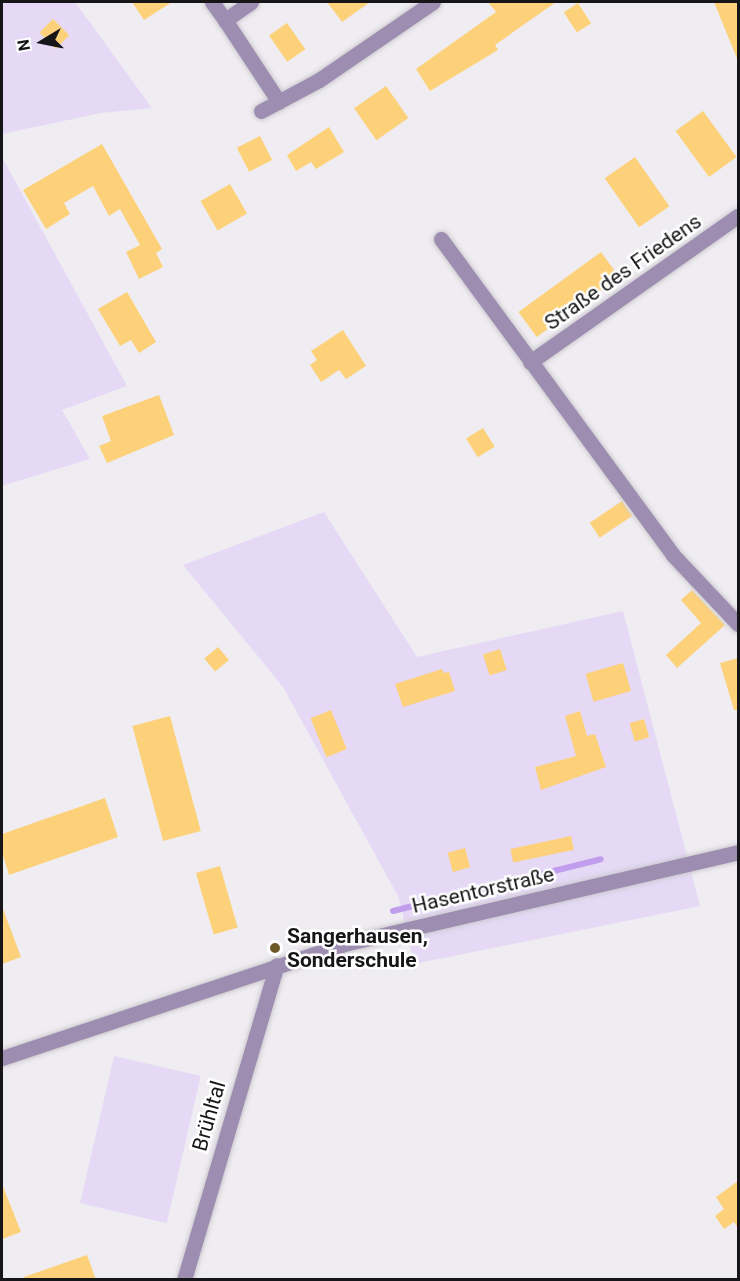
<!DOCTYPE html>
<meta charset="utf-8">
<style>
body{margin:0}
#map{position:relative;width:740px;height:1281px;overflow:hidden;background:#efedf2;font-family:Roboto,sans-serif}
div>[style]{position:absolute}
.green>*{inset:0;background:#e5d9f6;transform-origin:0 0}
.stream>*{height:6px;margin:-3px;padding:0 3px;transform-origin:3px;border-radius:3px;background:#c19eed}
.building>*{inset:0;background:#fdd17a;transform-origin:0 0}
.roads{filter:drop-shadow(0 0 2px #cccacf) drop-shadow(0 0 2px #cccacf)}
.minor>*{height:15px;margin:-7.5px;padding:0 7.5px;transform-origin:7.5px;border-radius:7.5px;background:#9d8eb1}
.dots>*{width:16px;height:16px;translate:-50% -50%;box-sizing:border-box;border:3px solid #fff;border-radius:50%}
span{translate:-50% -50%;white-space:nowrap;text-align:center;line-height:1.15;-webkit-text-stroke:5px #fff;paint-order:stroke}
.street-label{font-size:21px;color:#161517}
.poi-label{font-size:21px;color:#161517;font-weight:700}
.left{translate:0 -50%;text-align:left}
.frame{position:absolute;inset:0;border:3px solid #161517;pointer-events:none}
.north{position:absolute;left:12px;top:12px;width:60px;height:60px;-webkit-text-stroke:4px #fff;paint-order:stroke;rotate:260deg;font-size:16px;font-weight:700;line-height:24px;text-align:center;color:#161517}
.north::after{content:'';display:block;margin:auto;width:21px;height:27px;background:#161517;clip-path:polygon(50% 0,100% 100%,50% 72%,0 100%)}
</style>
<div id="map">
<div class="green">
<i style="clip-path:polygon(2px 2px,75px 2px,152px 108px,101px 113px,2px 134px)"></i>
<i style="clip-path:polygon(2px 157px,127px 386px,62px 410px,90px 459px,2px 486px)"></i>
<i style="clip-path:polygon(324px 512px,417px 657px,623px 611px,700px 906px,414px 964px,399px 898px,283px 687px,183px 565px)"></i>
<i style="left:114px;top:1056px;width:89px;height:151px;rotate:13deg"></i>
</div>
<div class="stream">
<i style="left:393px;top:911px;width:214px;rotate:-14deg"></i>
</div>
<div class="building">
<i style="clip-path:polygon(132px 2px,172px 2px,144px 20px)"></i>
<i style="clip-path:polygon(327px 2px,370px 2px,342px 22px)"></i>
<i style="clip-path:polygon(488px 2px,556px 2px,495px 45px,498px 50px,430px 91px,416px 69px,496px 12px)"></i>
<i style="clip-path:polygon(714px 2px,738px 2px,738px 61px)"></i>
<i style="left:578px;top:3px;width:24px;height:17px;rotate:57deg"></i>
<i style="left:53px;top:19px;width:23px;height:19px;rotate:45deg"></i>
<i style="left:287px;top:23px;width:32px;height:22px;rotate:55deg"></i>
<i style="left:386px;top:86px;width:39px;height:39px;rotate:55deg"></i>
<i style="left:703px;top:111px;width:57px;height:34px;rotate:54deg"></i>
<i style="clip-path:polygon(329px 127px,344px 152px,316px 169px,311px 162px,296px 171px,287px 155px)"></i>
<i style="left:260px;top:136px;width:27px;height:26px;rotate:63deg"></i>
<i style="clip-path:polygon(102px 144px,162px 249px,156px 253px,163px 267px,139px 279px,126px 252px,140px 245px,120px 209px,109px 216px,93px 186px,64px 203px,70px 214px,46px 229px,23px 190px)"></i>
<i style="left:635px;top:157px;width:60px;height:37px;rotate:55deg"></i>
<i style="left:230px;top:184px;width:34px;height:34px;rotate:60deg"></i>
<i style="left:601px;top:252px;width:31px;height:102px;rotate:54deg"></i>
<i style="clip-path:polygon(127px 292px,156px 342px,139px 353px,131px 340px,120px 346px,98px 309px)"></i>
<i style="clip-path:polygon(343px 330px,366px 366px,346px 379px,339px 370px,321px 382px,310px 365px,317px 360px,311px 351px)"></i>
<i style="clip-path:polygon(159px 395px,174px 435px,107px 463px,99px 446px,111px 441px,102px 416px)"></i>
<i style="left:483px;top:428px;width:22px;height:20px;rotate:58deg"></i>
<i style="left:622px;top:501px;width:18px;height:39px;rotate:56deg"></i>
<i style="clip-path:polygon(692px 590px,725px 625px,677px 668px,666px 655px,701px 623px,681px 600px)"></i>
<i style="left:218px;top:647px;width:17px;height:18px;rotate:50deg"></i>
<i style="left:500px;top:649px;width:22px;height:18px;rotate:72deg"></i>
<i style="clip-path:polygon(738px 658px,738px 710px,734px 710px,720px 663px)"></i>
<i style="left:623px;top:663px;width:29px;height:39px;rotate:74deg"></i>
<i style="clip-path:polygon(442px 669px,444px 673px,449px 672px,455px 691px,403px 707px,395px 684px)"></i>
<i style="left:331px;top:710px;width:42px;height:22px;rotate:68deg"></i>
<i style="clip-path:polygon(580px 711px,587px 736px,595px 734px,606px 767px,541px 790px,535px 767px,576px 756px,565px 716px)"></i>
<i style="left:170px;top:716px;width:119px;height:39px;rotate:75deg"></i>
<i style="left:644px;top:719px;width:19px;height:15px;rotate:74deg"></i>
<i style="clip-path:polygon(105px 798px,118px 837px,9px 875px,2px 852px,2px 834px)"></i>
<i style="left:571px;top:836px;width:14px;height:62px;rotate:78deg"></i>
<i style="left:465px;top:848px;width:20px;height:18px;rotate:75deg"></i>
<i style="left:220px;top:866px;width:64px;height:25px;rotate:74deg"></i>
<i style="clip-path:polygon(3px 909px,21px 957px,2px 964px,2px 910px)"></i>
<i style="clip-path:polygon(738px 1181px,738px 1228px,734px 1222px,724px 1229px,715px 1216px,724px 1209px,716px 1197px)"></i>
<i style="clip-path:polygon(2px 1184px,21px 1232px,2px 1239px)"></i>
<i style="clip-path:polygon(87px 1255px,96px 1280px,25px 1280px,24px 1277px)"></i>
</div>
<div class="roads">
<div class="minor">
<i style="left:212px;top:2px;width:22px;rotate:54deg"></i>
<i style="left:251px;top:2px;width:32px;rotate:145deg"></i>
<i style="left:225px;top:20px;width:98px;rotate:56.6deg"></i>
<i style="left:261px;top:111px;width:66px;rotate:-28.1deg"></i>
<i style="left:319px;top:80px;width:138px;rotate:-34.4deg"></i>
<i style="left:441px;top:239px;width:392px;rotate:53.7deg"></i>
<i style="left:673px;top:555px;width:95px;rotate:46.7deg"></i>
<i style="left:530px;top:362px;width:254px;rotate:-35.1deg"></i>
<i style="left:2px;top:1058px;width:365px;rotate:-18.4deg"></i>
<i style="left:348px;top:943px;width:400px;rotate:-13.1deg"></i>
<i style="left:184px;top:1280px;width:328px;rotate:-73.6deg"></i>
</div>
</div>
<div class="dots">
<i style="left:275px;top:948px;background:#6f5828"></i>
</div>
<div class="street-label">
<span style="left:623px;top:272px;rotate:-35deg">Straße des Friedens</span>
<span style="left:483px;top:890px;rotate:-13deg">Hasentorstraße</span>
<span style="left:209px;top:1116px;rotate:-74deg">Brühltal</span>
</div>
<div class="poi-label">
<span class="left" style="left:287px;top:948px">Sangerhausen,<br>Sonderschule</span>
</div>
<div class="frame"></div>
<div class="north">N</div>
</div>
